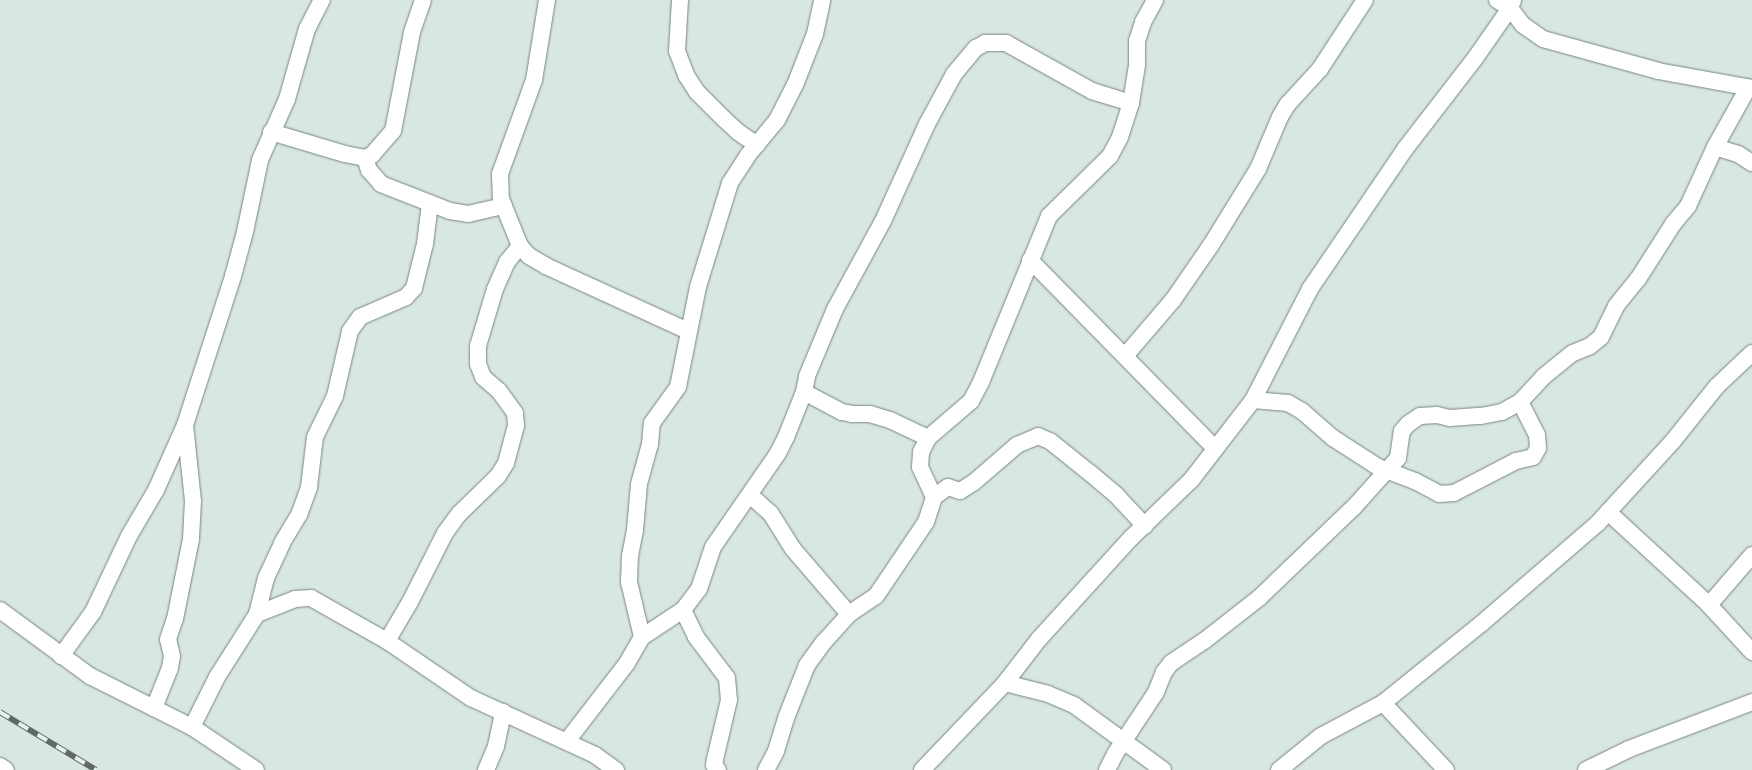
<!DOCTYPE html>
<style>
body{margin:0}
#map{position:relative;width:1752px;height:770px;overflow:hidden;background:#d9e7e1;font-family:"IBM Plex Sans",sans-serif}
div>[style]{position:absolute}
.roads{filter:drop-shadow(0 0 1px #788580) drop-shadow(0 0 1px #788580)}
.minor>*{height:16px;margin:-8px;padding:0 8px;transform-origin:8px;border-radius:8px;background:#fff}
.rail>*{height:5.5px;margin-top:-2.75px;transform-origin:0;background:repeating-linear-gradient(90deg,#e6f4ef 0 11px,#616966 0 22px);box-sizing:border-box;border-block:1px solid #616966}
span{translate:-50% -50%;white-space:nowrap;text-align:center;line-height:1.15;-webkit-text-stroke:4.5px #e6f4ef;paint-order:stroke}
</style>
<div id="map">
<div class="roads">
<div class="minor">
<i style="left:547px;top:0;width:81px;rotate:99.2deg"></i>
<i style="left:534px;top:80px;width:100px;rotate:109.9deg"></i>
<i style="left:500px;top:174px;width:25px;rotate:88deg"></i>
<i style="left:501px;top:199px;width:51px;rotate:68deg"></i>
<i style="left:520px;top:246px;width:13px;rotate:48deg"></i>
<i style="left:529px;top:256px;width:20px;rotate:30deg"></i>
<i style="left:546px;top:266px;width:156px;rotate:24.6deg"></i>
<i style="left:680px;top:0;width:51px;rotate:93.4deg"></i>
<i style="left:677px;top:51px;width:26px;rotate:69deg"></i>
<i style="left:686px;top:75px;width:20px;rotate:57deg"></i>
<i style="left:697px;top:92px;width:38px;rotate:45deg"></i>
<i style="left:724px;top:119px;width:19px;rotate:43deg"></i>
<i style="left:738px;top:132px;width:23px;rotate:34deg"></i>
<i style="left:1497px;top:0;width:15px;rotate:32deg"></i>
<i style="left:1510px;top:8px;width:21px;rotate:53deg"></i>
<i style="left:1523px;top:25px;width:24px;rotate:35deg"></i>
<i style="left:1543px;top:39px;width:119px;rotate:15.5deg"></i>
<i style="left:1658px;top:71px;width:96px;rotate:10.3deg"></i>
<i style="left:271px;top:132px;width:77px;rotate:16.6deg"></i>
<i style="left:345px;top:154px;width:20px;rotate:11deg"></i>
<i style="left:365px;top:158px;width:8px;rotate:-23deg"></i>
<i style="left:372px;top:155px;width:32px;rotate:-49deg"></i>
<i style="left:393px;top:131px;width:101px;rotate:-79.1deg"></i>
<i style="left:412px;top:32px;width:34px;rotate:-71deg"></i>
<i style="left:1715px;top:147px;width:24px;rotate:17deg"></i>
<i style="left:1738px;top:154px;width:17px;rotate:33deg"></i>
<i style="left:365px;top:158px;width:13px;rotate:72deg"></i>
<i style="left:369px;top:170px;width:18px;rotate:49deg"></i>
<i style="left:381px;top:184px;width:74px;rotate:21.4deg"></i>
<i style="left:450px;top:211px;width:18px;rotate:9deg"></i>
<i style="left:468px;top:214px;width:37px;rotate:-13deg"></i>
<i style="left:1030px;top:260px;width:264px;rotate:45.5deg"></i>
<i style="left:1125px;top:356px;width:74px;rotate:-49.4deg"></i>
<i style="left:1173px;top:300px;width:67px;rotate:-55.4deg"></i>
<i style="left:1211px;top:245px;width:89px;rotate:-58.3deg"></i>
<i style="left:1258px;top:169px;width:56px;rotate:-67.1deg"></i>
<i style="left:1280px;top:117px;width:14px;rotate:-60deg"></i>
<i style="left:1287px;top:105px;width:49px;rotate:-47.5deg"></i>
<i style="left:1320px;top:69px;width:82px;rotate:-56.9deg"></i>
<i style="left:804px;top:392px;width:43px;rotate:27.8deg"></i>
<i style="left:842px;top:412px;width:10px;rotate:11deg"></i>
<i style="left:852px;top:414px;width:18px"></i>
<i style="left:870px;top:414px;width:21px;rotate:17deg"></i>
<i style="left:890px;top:420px;width:42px;rotate:25.3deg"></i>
<i style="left:1253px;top:400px;width:35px;rotate:5deg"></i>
<i style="left:1288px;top:403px;width:16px;rotate:30deg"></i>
<i style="left:1302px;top:411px;width:41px;rotate:41.1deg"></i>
<i style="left:1333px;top:438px;width:54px;rotate:32.8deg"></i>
<i style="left:1378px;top:467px;width:40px;rotate:21deg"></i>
<i style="left:1415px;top:481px;width:27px;rotate:28deg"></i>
<i style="left:1439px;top:494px;width:15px;rotate:-4deg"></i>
<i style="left:1454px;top:493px;width:70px;rotate:-27.3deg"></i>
<i style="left:1516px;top:461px;width:17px;rotate:-13deg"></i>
<i style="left:1533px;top:457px;width:10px;rotate:-61deg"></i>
<i style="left:1538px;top:448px;width:13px;rotate:-94deg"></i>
<i style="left:1537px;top:435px;width:37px;rotate:-117deg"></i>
<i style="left:750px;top:495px;width:28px;rotate:42deg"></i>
<i style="left:771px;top:514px;width:41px;rotate:57.8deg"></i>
<i style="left:793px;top:549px;width:86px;rotate:49.3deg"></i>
<i style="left:934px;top:497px;width:17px;rotate:-36deg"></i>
<i style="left:948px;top:487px;width:13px;rotate:18deg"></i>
<i style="left:960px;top:491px;width:15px;rotate:-32deg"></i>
<i style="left:973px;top:483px;width:58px;rotate:-40.8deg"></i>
<i style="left:1017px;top:445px;width:23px;rotate:-23deg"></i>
<i style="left:1038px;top:436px;width:13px;rotate:23deg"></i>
<i style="left:1050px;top:441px;width:51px;rotate:38.7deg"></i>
<i style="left:1090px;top:473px;width:35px;rotate:40deg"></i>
<i style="left:1117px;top:496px;width:41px;rotate:47deg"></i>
<i style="left:1608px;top:512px;width:137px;rotate:42.6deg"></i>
<i style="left:1709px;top:605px;width:64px;rotate:47.5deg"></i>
<i style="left:1709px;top:605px;width:66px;rotate:-49.3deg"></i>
<i style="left:0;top:610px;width:112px;rotate:36.3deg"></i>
<i style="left:90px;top:676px;width:114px;rotate:26.6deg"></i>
<i style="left:192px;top:727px;width:77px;rotate:33.9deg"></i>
<i style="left:683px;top:610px;width:30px;rotate:64deg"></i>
<i style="left:696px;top:637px;width:51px;rotate:52.9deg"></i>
<i style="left:727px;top:678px;width:22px;rotate:85deg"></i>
<i style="left:729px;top:700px;width:61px;rotate:103.3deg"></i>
<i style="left:715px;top:759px;width:6px;rotate:99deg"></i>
<i style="left:714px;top:765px;width:6px;rotate:51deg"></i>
<i style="left:257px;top:614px;width:41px;rotate:-21.5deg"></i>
<i style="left:295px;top:599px;width:16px;rotate:-4deg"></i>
<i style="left:311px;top:598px;width:87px;rotate:29.5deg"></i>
<i style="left:387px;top:641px;width:102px;rotate:34.2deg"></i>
<i style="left:471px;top:698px;width:136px;rotate:24.7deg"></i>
<i style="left:595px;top:755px;width:26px;rotate:36deg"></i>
<i style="left:642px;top:637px;width:49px;rotate:-33.4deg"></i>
<i style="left:683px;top:610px;width:26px;rotate:-53deg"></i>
<i style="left:699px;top:589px;width:44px;rotate:-71.6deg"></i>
<i style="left:713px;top:547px;width:114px;rotate:-55.3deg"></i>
<i style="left:778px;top:453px;width:18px;rotate:-63deg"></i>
<i style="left:786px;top:437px;width:48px;rotate:-68.2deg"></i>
<i style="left:804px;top:392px;width:16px;rotate:-79deg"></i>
<i style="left:807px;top:376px;width:73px;rotate:-67.3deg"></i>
<i style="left:835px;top:309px;width:100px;rotate:-61.4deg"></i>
<i style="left:883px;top:221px;width:107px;rotate:-65.6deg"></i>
<i style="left:927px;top:124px;width:57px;rotate:-61.6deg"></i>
<i style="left:954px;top:74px;width:34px;rotate:-50deg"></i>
<i style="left:976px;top:48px;width:10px;rotate:-29deg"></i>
<i style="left:985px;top:43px;width:21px"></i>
<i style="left:1006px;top:43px;width:98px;rotate:29.2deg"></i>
<i style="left:1092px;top:91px;width:41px;rotate:17.1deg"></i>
<i style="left:387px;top:641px;width:45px;rotate:-59.5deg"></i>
<i style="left:410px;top:602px;width:77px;rotate:-63.1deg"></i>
<i style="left:445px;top:533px;width:24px;rotate:-54deg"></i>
<i style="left:459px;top:514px;width:54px;rotate:-44.3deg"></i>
<i style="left:498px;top:476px;width:15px;rotate:-58deg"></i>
<i style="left:506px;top:463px;width:39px;rotate:-75deg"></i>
<i style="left:516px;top:425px;width:12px;rotate:-95deg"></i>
<i style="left:515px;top:413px;width:27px;rotate:-126deg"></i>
<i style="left:499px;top:391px;width:21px;rotate:-139deg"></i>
<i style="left:483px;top:377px;width:14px;rotate:-111deg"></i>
<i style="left:478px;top:364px;width:18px;rotate:-90deg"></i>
<i style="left:478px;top:346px;width:59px;rotate:-73.4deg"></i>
<i style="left:495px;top:289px;width:30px;rotate:-66deg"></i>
<i style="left:507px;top:262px;width:21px;rotate:-51deg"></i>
<i style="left:61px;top:656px;width:54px;rotate:-54deg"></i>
<i style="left:93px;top:612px;width:84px;rotate:-64.7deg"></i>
<i style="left:129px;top:536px;width:53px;rotate:-59.6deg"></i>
<i style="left:156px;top:490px;width:71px;rotate:-66deg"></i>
<i style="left:185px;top:425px;width:157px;rotate:-72.1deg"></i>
<i style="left:233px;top:276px;width:46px;rotate:-74.7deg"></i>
<i style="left:245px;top:232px;width:74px;rotate:-78.2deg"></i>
<i style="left:260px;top:160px;width:67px;rotate:-66.1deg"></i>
<i style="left:287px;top:99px;width:73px;rotate:-74.1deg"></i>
<i style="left:307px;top:29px;width:33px;rotate:-63deg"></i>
<i style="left:1005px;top:683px;width:44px;rotate:14.3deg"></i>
<i style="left:1048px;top:694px;width:28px;rotate:23deg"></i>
<i style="left:1074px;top:705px;width:110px;rotate:36.1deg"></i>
<i style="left:1383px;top:703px;width:92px;rotate:46.8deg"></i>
<i style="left:154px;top:708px;width:43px;rotate:-68.2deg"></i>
<i style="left:170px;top:668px;width:12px;rotate:-81deg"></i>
<i style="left:172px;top:656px;width:17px;rotate:-103deg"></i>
<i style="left:168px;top:639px;width:21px;rotate:-71deg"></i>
<i style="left:175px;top:619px;width:82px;rotate:-78.7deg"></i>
<i style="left:191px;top:539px;width:38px;rotate:-87deg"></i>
<i style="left:193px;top:501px;width:76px;rotate:-96deg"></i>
<i style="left:192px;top:727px;width:56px;rotate:-63.4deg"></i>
<i style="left:217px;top:677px;width:75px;rotate:-57.6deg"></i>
<i style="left:257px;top:614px;width:37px;rotate:-76deg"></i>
<i style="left:266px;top:578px;width:38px;rotate:-65deg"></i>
<i style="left:282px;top:543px;width:33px;rotate:-59deg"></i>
<i style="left:299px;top:515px;width:30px;rotate:-70deg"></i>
<i style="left:309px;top:487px;width:50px;rotate:-83.2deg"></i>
<i style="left:315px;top:437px;width:46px;rotate:-64deg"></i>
<i style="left:335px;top:396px;width:67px;rotate:-77deg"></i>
<i style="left:350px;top:331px;width:17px;rotate:-54deg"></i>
<i style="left:360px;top:317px;width:50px;rotate:-23.5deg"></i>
<i style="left:406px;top:297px;width:12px;rotate:-48deg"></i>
<i style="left:414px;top:288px;width:45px;rotate:-76deg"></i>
<i style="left:425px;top:244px;width:41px;rotate:-83deg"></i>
<i style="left:567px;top:741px;width:98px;rotate:-52.4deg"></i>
<i style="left:627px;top:663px;width:30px;rotate:-60deg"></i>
<i style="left:642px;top:637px;width:57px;rotate:-103.3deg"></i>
<i style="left:629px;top:582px;width:26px;rotate:-88deg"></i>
<i style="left:630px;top:556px;width:26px;rotate:-79deg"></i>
<i style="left:635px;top:530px;width:46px;rotate:-85deg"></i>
<i style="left:639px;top:484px;width:41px;rotate:-74.6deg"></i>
<i style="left:650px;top:444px;width:21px;rotate:-85deg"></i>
<i style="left:652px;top:423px;width:44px;rotate:-54.2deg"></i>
<i style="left:678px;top:387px;width:102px;rotate:-78.7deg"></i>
<i style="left:698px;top:287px;width:109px;rotate:-72.9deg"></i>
<i style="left:730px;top:183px;width:33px;rotate:-57deg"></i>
<i style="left:748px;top:155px;width:45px;rotate:-50.4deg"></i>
<i style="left:777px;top:120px;width:39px;rotate:-63deg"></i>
<i style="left:795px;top:85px;width:55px;rotate:-68.6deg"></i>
<i style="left:815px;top:34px;width:35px;rotate:-78deg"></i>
<i style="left:0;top:766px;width:7px;rotate:34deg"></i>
<i style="left:486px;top:770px;width:26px;rotate:-67deg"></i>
<i style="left:496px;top:746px;width:35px;rotate:-78deg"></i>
<i style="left:766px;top:770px;width:21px;rotate:-62deg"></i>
<i style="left:776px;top:751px;width:34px;rotate:-73deg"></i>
<i style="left:786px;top:718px;width:57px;rotate:-68.4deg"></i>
<i style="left:807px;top:665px;width:29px;rotate:-54deg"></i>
<i style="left:824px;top:642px;width:38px;rotate:-48deg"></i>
<i style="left:849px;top:614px;width:32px;rotate:-34deg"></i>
<i style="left:876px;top:596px;width:89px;rotate:-56deg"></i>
<i style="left:926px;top:522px;width:26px;rotate:-72deg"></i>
<i style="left:934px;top:497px;width:33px;rotate:-115deg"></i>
<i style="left:920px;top:467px;width:15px;rotate:-86deg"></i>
<i style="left:921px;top:452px;width:16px;rotate:-63deg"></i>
<i style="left:928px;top:438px;width:57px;rotate:-40.7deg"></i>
<i style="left:971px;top:401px;width:21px;rotate:-62deg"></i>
<i style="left:981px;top:382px;width:179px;rotate:-67.7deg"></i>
<i style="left:1049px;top:216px;width:86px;rotate:-44.5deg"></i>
<i style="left:1110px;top:156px;width:21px;rotate:-62deg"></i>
<i style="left:1120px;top:137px;width:36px;rotate:-72deg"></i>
<i style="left:1131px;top:103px;width:39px;rotate:-81deg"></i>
<i style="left:1137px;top:64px;width:23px;rotate:-90deg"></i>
<i style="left:1137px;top:41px;width:20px;rotate:-72deg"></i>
<i style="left:1143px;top:22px;width:25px;rotate:-61deg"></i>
<i style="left:922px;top:770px;width:120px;rotate:-46.3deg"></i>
<i style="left:1005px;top:683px;width:56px;rotate:-52.3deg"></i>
<i style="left:1039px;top:639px;width:137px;rotate:-47.7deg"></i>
<i style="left:1131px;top:538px;width:85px;rotate:-44deg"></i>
<i style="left:1192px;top:479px;width:100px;rotate:-52.3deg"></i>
<i style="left:1253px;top:400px;width:125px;rotate:-62.8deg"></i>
<i style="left:1310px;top:289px;width:169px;rotate:-55.8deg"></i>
<i style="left:1405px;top:149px;width:116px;rotate:-52.3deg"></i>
<i style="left:1476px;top:57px;width:60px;rotate:-55.2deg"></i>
<i style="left:1510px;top:8px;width:9px;rotate:-69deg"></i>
<i style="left:1107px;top:770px;width:18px;rotate:-63deg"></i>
<i style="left:1115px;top:754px;width:74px;rotate:-56.5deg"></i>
<i style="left:1156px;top:692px;width:22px;rotate:-68deg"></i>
<i style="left:1164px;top:672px;width:11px;rotate:-52deg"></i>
<i style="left:1171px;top:663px;width:40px;rotate:-34deg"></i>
<i style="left:1204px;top:641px;width:70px;rotate:-38deg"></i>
<i style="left:1259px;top:598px;width:132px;rotate:-43.8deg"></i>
<i style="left:1354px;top:507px;width:66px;rotate:-48.1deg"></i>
<i style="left:1398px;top:458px;width:27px;rotate:-82deg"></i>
<i style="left:1402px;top:431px;width:9px;rotate:-49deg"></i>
<i style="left:1408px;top:424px;width:14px;rotate:-34deg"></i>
<i style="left:1420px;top:416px;width:17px;rotate:-3deg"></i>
<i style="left:1437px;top:415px;width:13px;rotate:13deg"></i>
<i style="left:1450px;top:418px;width:31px;rotate:-4deg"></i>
<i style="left:1481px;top:416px;width:21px;rotate:-11deg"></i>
<i style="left:1502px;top:412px;width:21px;rotate:-29deg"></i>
<i style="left:1520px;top:402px;width:34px;rotate:-47deg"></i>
<i style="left:1543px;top:377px;width:38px;rotate:-39deg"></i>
<i style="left:1573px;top:353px;width:18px;rotate:-22deg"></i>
<i style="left:1590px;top:346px;width:14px;rotate:-39deg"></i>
<i style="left:1601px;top:337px;width:34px;rotate:-64deg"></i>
<i style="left:1616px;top:306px;width:35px;rotate:-51deg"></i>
<i style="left:1638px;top:279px;width:65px;rotate:-57.5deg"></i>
<i style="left:1673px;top:224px;width:23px;rotate:-50deg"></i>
<i style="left:1688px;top:206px;width:65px;rotate:-65.4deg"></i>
<i style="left:1715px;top:147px;width:68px;rotate:-60.8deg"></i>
<i style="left:1279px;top:770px;width:54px;rotate:-39deg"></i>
<i style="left:1321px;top:736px;width:70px;rotate:-28deg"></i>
<i style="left:1383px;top:703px;width:126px;rotate:-38.9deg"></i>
<i style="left:1481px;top:624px;width:153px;rotate:-40.8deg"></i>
<i style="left:1597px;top:524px;width:113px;rotate:-47.5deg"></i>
<i style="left:1673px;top:441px;width:70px;rotate:-51.3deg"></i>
<i style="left:1717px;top:386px;width:48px;rotate:-43.3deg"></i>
<i style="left:1586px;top:770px;width:48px;rotate:-26deg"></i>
<i style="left:1629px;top:749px;width:132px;rotate:-20.9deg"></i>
</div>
</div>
<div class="rail">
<i style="left:0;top:712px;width:112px;rotate:31.1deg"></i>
</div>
</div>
